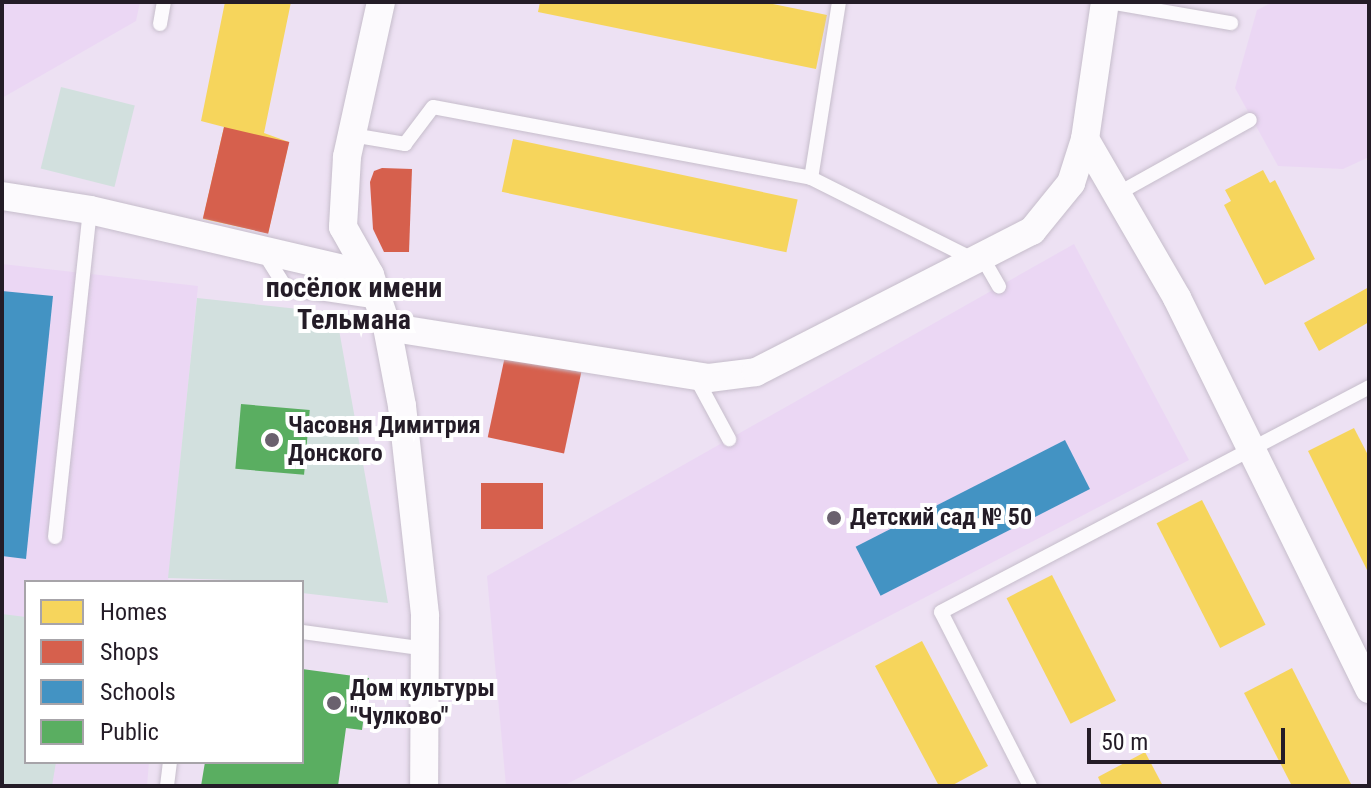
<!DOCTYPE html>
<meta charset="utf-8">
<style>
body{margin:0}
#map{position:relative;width:1371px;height:788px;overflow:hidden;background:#ede1f3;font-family:"Roboto Condensed",sans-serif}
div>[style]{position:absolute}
.built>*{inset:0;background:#ebd7f4}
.green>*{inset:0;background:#d2e0de;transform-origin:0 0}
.homes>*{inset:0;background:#f6d55c;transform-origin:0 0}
.shops>*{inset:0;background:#d6604d;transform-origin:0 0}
.schools>*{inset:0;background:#4393c3;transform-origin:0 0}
.public>*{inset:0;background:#5aae61;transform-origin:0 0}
.roads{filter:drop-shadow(0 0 2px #c6bdcb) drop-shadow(0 0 2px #c6bdcb)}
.service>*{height:14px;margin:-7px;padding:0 7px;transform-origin:7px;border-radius:7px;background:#fcfafd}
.minor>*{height:28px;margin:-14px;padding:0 14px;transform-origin:14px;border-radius:14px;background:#fcfafd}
.dots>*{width:22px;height:22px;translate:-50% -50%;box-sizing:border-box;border:4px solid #fff;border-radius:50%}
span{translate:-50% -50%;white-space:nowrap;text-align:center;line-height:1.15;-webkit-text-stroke:8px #fff;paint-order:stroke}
.poi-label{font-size:24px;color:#241c27;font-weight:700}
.left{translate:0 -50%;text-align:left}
.quarter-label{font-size:28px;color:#241c27;font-weight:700}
.frame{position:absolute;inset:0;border:4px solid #241c27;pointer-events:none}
.legend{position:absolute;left:24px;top:580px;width:280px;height:184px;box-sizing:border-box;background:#fff;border:2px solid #a7a4a9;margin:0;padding:10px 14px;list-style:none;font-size:24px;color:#241c27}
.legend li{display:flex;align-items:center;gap:16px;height:40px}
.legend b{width:40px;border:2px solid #a7a4a9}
.scale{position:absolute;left:1087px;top:728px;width:198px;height:36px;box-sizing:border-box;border:4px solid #241c27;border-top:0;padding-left:10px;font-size:24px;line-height:28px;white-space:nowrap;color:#241c27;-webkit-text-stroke:6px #fff;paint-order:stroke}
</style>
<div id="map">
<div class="built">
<i style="clip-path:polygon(2px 2px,140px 2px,136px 21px,2px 98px)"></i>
<i style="clip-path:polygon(1273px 2px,1369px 2px,1369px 157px,1343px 169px,1278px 166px,1235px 88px,1257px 10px)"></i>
<i style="clip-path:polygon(1074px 244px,1189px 460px,563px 786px,506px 786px,487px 576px)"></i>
<i style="clip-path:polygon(2px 264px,198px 286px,168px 582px,26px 582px,26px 762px,149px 762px,147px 786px,2px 786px)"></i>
</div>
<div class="green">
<i style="left:61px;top:87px;width:76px;height:84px;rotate:14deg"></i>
<i style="clip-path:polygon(197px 298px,336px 313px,388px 603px,302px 593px,302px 582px,168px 578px)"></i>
<i style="clip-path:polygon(2px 614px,26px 617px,26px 762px,56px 762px,52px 786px,2px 786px)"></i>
</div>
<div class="homes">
<i style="clip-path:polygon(225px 2px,291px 2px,264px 133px,289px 142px,268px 233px,203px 219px,224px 127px,201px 121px)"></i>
<i style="clip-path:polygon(540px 2px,763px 2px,827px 15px,816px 69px,538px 12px)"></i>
<i style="left:513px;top:139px;width:291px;height:54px;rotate:12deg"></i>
<i style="clip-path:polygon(1263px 170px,1270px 183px,1275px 180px,1315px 259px,1265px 285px,1224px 205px,1231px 201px,1225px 190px)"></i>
<i style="clip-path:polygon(1369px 287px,1369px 322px,1319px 351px,1304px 323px)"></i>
<i style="clip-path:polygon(1354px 428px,1369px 457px,1369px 574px,1308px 451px)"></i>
<i style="left:1202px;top:500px;width:140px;height:51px;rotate:63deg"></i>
<i style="left:1052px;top:575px;width:141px;height:51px;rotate:63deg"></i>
<i style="clip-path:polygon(922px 641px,988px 766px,951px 786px,939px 786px,875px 666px)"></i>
<i style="clip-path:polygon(1292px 668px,1352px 786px,1292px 786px,1244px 693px)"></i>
<i style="clip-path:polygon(1145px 752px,1163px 786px,1102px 786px,1098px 777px)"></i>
</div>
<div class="shops">
<i style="left:224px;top:127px;width:67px;height:94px;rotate:13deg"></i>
<i style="clip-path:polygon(382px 168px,412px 169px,409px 252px,384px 252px,373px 229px,370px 182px,374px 171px)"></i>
<i style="left:505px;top:356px;width:78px;height:83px;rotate:12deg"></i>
<i style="left:481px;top:483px;width:62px;height:46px"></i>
</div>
<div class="schools">
<i style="clip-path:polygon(2px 291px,53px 296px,26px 559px,2px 556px)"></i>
<i style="left:1065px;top:440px;width:55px;height:235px;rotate:63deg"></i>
</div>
<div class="public">
<i style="left:241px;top:404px;width:69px;height:65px;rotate:5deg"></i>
<i style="clip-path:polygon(302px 669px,369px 678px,362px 730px,346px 728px,338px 786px,201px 786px,205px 762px,302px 762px)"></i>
</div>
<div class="roads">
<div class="service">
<i style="left:839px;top:2px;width:178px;rotate:99deg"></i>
<i style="left:811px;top:178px;width:183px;rotate:26.6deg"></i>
<i style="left:1109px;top:2px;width:124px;rotate:9.8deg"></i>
<i style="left:160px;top:24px;width:22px;rotate:-80deg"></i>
<i style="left:352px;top:135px;width:54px;rotate:9.6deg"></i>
<i style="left:405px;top:144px;width:46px;rotate:-52.9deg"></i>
<i style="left:433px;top:107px;width:385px;rotate:10.6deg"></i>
<i style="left:1117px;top:194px;width:152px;rotate:-29.1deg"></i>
<i style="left:264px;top:253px;width:41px;rotate:57.8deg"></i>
<i style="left:286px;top:288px;width:94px;rotate:8.6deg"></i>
<i style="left:982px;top:257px;width:34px;rotate:60deg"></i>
<i style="left:695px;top:376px;width:72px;rotate:61.6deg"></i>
<i style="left:55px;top:537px;width:329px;rotate:-83.9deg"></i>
<i style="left:302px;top:632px;width:125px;rotate:7.8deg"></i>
<i style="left:167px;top:786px;width:24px;rotate:-83deg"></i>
<i style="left:1030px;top:786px;width:195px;rotate:-117.1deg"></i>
<i style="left:941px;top:612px;width:484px;rotate:-27.7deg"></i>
</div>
<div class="minor">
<i style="left:381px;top:2px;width:159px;rotate:102.4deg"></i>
<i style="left:347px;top:157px;width:70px;rotate:93.3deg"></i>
<i style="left:343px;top:227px;width:55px;rotate:60.6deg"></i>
<i style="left:370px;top:275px;width:55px;rotate:71.9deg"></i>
<i style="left:387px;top:327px;width:80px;rotate:79.2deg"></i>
<i style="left:402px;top:406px;width:211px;rotate:83.7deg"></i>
<i style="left:425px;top:616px;width:170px;rotate:90.3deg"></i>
<i style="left:1085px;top:139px;width:184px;rotate:59.9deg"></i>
<i style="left:1177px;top:298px;width:436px;rotate:63.8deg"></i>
<i style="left:2px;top:196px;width:89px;rotate:9deg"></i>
<i style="left:90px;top:210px;width:287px;rotate:13.1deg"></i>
<i style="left:387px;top:327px;width:326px;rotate:9deg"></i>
<i style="left:709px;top:378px;width:47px;rotate:-7.3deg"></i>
<i style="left:756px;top:372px;width:310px;rotate:-27.1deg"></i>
<i style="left:1032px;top:231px;width:62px;rotate:-50.9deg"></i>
<i style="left:1071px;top:183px;width:46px;rotate:-72.3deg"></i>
<i style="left:1085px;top:139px;width:138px;rotate:-81.7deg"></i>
</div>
</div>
<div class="dots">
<i style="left:272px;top:440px;background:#6a616e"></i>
<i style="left:834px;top:518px;background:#6a616e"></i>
<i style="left:334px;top:703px;background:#6a616e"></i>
</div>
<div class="poi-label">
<span class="left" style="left:288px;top:440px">Часовня Димитрия<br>Донского</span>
<span class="left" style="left:850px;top:518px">Детский сад № 50</span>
<span class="left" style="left:350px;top:703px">Дом культуры<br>"Чулково"</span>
</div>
<div class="quarter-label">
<span style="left:354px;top:304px">посёлок имени<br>Тельмана</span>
</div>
<div class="frame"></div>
<ul class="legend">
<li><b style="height:22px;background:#f6d55c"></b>Homes</li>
<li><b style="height:22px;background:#d6604d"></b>Shops</li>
<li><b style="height:22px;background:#4393c3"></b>Schools</li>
<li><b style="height:22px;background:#5aae61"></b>Public</li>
</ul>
<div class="scale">50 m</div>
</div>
